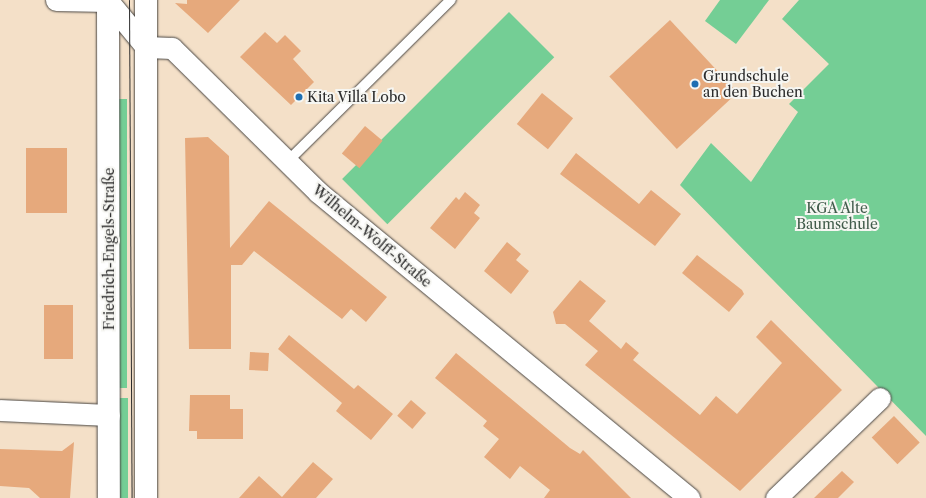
<!DOCTYPE html>
<meta charset="utf-8">
<style>
body{margin:0}
#map{position:relative;width:926px;height:498px;overflow:hidden;background:#f4e0c8;font-family:"Libre Caslon Text",serif}
div>[style]{position:absolute}
.green>*{inset:0;background:#74ce95;transform-origin:0 0}
.building>*{inset:0;background:#e6a97c;transform-origin:0 0}
.roads{filter:drop-shadow(0 0 1px #494643) drop-shadow(0 0 1px #494643)}
.service>*{height:10px;margin:-5px;padding:0 5px;transform-origin:5px;border-radius:5px;background:#fff}
.minor>*{height:21px;margin:-10.5px;padding:0 10.5px;transform-origin:10.5px;border-radius:10.5px;background:#fff}
.secondary>*{height:22px;margin:-11px;padding:0 11px;transform-origin:11px;border-radius:11px;background:#fff}
.tram>*{height:1px;margin:-0.5px;padding:0 0.5px;transform-origin:0.5px;border-radius:0.5px;background:#2b2b2b}
.dots>*{width:11px;height:11px;translate:-50% -50%;box-sizing:border-box;border:2px solid #f6f6f2;border-radius:50%}
span{translate:-50% -50%;white-space:nowrap;text-align:center;line-height:1.15;-webkit-text-stroke:4px #f6f6f2;paint-order:stroke}
.poi-label{font-size:14px;color:#2b2b2b}
.left{translate:0 -50%;text-align:left}
.park-label{font-size:14px;color:#415c4b}
.street-label{font-size:14px;color:#2b2b2b}
</style>
<div id="map">
<div class="green">
<i style="clip-path:polygon(720px 0,769px 0,736px 44px,705px 21px)"></i>
<i style="clip-path:polygon(799px 0,926px 0,926px 436px,680px 185px,711px 143px,751px 182px,798px 112px,789px 104px,829px 64px,782px 19px)"></i>
<i style="left:509px;top:12px;width:64px;height:236px;rotate:45deg"></i>
<i style="left:117px;top:99px;width:10px;height:289px"></i>
<i style="left:118px;top:398px;width:10px;height:100px"></i>
</div>
<div class="building">
<i style="clip-path:polygon(187px 0,240px 0,208px 33px,175px 3px,187px 4px)"></i>
<i style="left:670px;top:20px;width:99px;height:83px;rotate:47deg"></i>
<i style="clip-path:polygon(265px 32px,277px 43px,285px 35px,301px 51px,293px 59px,314px 82px,291px 105px,240px 57px)"></i>
<i style="left:542px;top:93px;width:40px;height:40px;rotate:39deg"></i>
<i style="left:365px;top:126px;width:23px;height:36px;rotate:40deg"></i>
<i style="clip-path:polygon(208px 137px,229px 156px,230px 248px,269px 201px,387px 297px,366px 322px,351px 309px,342px 319px,254px 251px,242px 265px,231px 265px,231px 349px,189px 349px,185px 138px)"></i>
<i style="left:26px;top:148px;width:41px;height:65px"></i>
<i style="clip-path:polygon(576px 153px,639px 204px,651px 190px,681px 214px,655px 246px,560px 174px)"></i>
<i style="clip-path:polygon(465px 192px,480px 205px,474px 213px,480px 218px,455px 249px,430px 228px,456px 197px,459px 200px)"></i>
<i style="clip-path:polygon(507px 242px,521px 254px,516px 260px,529px 271px,511px 294px,484px 271px)"></i>
<i style="clip-path:polygon(697px 255px,742px 290px,744px 294px,729px 312px,682px 273px)"></i>
<i style="clip-path:polygon(580px 280px,606px 301px,589px 321px,621px 349px,626px 342px,639px 353px,633px 360px,700px 415px,716px 396px,737px 414px,782px 363px,756px 337px,771px 320px,842px 390px,740px 491px,585px 365px,598px 351px,565px 324px,556px 324px,553px 312px)"></i>
<i style="left:44px;top:305px;width:29px;height:54px"></i>
<i style="clip-path:polygon(289px 335px,354px 389px,358px 385px,393px 414px,371px 440px,336px 411px,342px 403px,278px 349px)"></i>
<i style="left:250px;top:352px;width:19px;height:18px;rotate:3deg"></i>
<i style="clip-path:polygon(456px 353px,570px 448px,580px 454px,583px 450px,631px 498px,544px 498px,550px 490px,520px 466px,510px 479px,484px 457px,499px 439px,483px 426px,487px 421px,435px 378px)"></i>
<i style="clip-path:polygon(190px 395px,230px 395px,230px 409px,243px 409px,243px 439px,197px 439px,197px 431px,189px 431px)"></i>
<i style="left:411px;top:400px;width:20px;height:21px;rotate:41deg"></i>
<i style="left:894px;top:416px;width:37px;height:31px;rotate:46deg"></i>
<i style="clip-path:polygon(74px 442px,70px 498px,40px 498px,29px 488px,0 486px,0 449px,62px 451px)"></i>
<i style="clip-path:polygon(313px 462px,333px 479px,316px 498px,239px 498px,259px 476px,282px 497px)"></i>
<i style="clip-path:polygon(842px 471px,854px 482px,838px 498px,814px 498px)"></i>
</div>
<div class="roads">
<div class="service">
<i style="left:286px;top:163px;width:232px;rotate:-44.7deg"></i>
</div>
<div class="minor">
<i style="left:56px;top:0;width:52px;rotate:1.1deg"></i>
<i style="left:108px;top:1px;width:60px;rotate:50.4deg"></i>
<i style="left:146px;top:47px;width:26px;rotate:2deg"></i>
<i style="left:172px;top:48px;width:205px;rotate:44.6deg"></i>
<i style="left:318px;top:192px;width:481px;rotate:39.5deg"></i>
<i style="left:0;top:410px;width:109px;rotate:2.6deg"></i>
<i style="left:776px;top:498px;width:144px;rotate:-43.9deg"></i>
</div>
<div class="secondary">
<i style="left:108px;top:0;width:498px;rotate:89.9deg"></i>
<i style="left:146px;top:498px;width:498px;rotate:-90deg"></i>
</div>
</div>
<div class="tram">
<i style="left:129px;top:0;width:498px;rotate:89.7deg"></i>
</div>
<div class="dots">
<i style="left:695px;top:84px;background:#1f6fb2"></i>
<i style="left:299px;top:97px;background:#1f6fb2"></i>
</div>
<div class="poi-label">
<span class="left" style="left:703px;top:84px">Grundschule<br>an den Buchen</span>
<span class="left" style="left:307px;top:97px">Kita Villa Lobo</span>
</div>
<div class="park-label">
<span style="left:837px;top:216px">KGA Alte<br>Baumschule</span>
</div>
<div class="street-label">
<span style="left:372px;top:236px;rotate:40deg">Wilhelm-Wolff-Straße</span>
<span style="left:109px;top:249px;rotate:-90deg">Friedrich-Engels-Straße</span>
</div>
</div>
